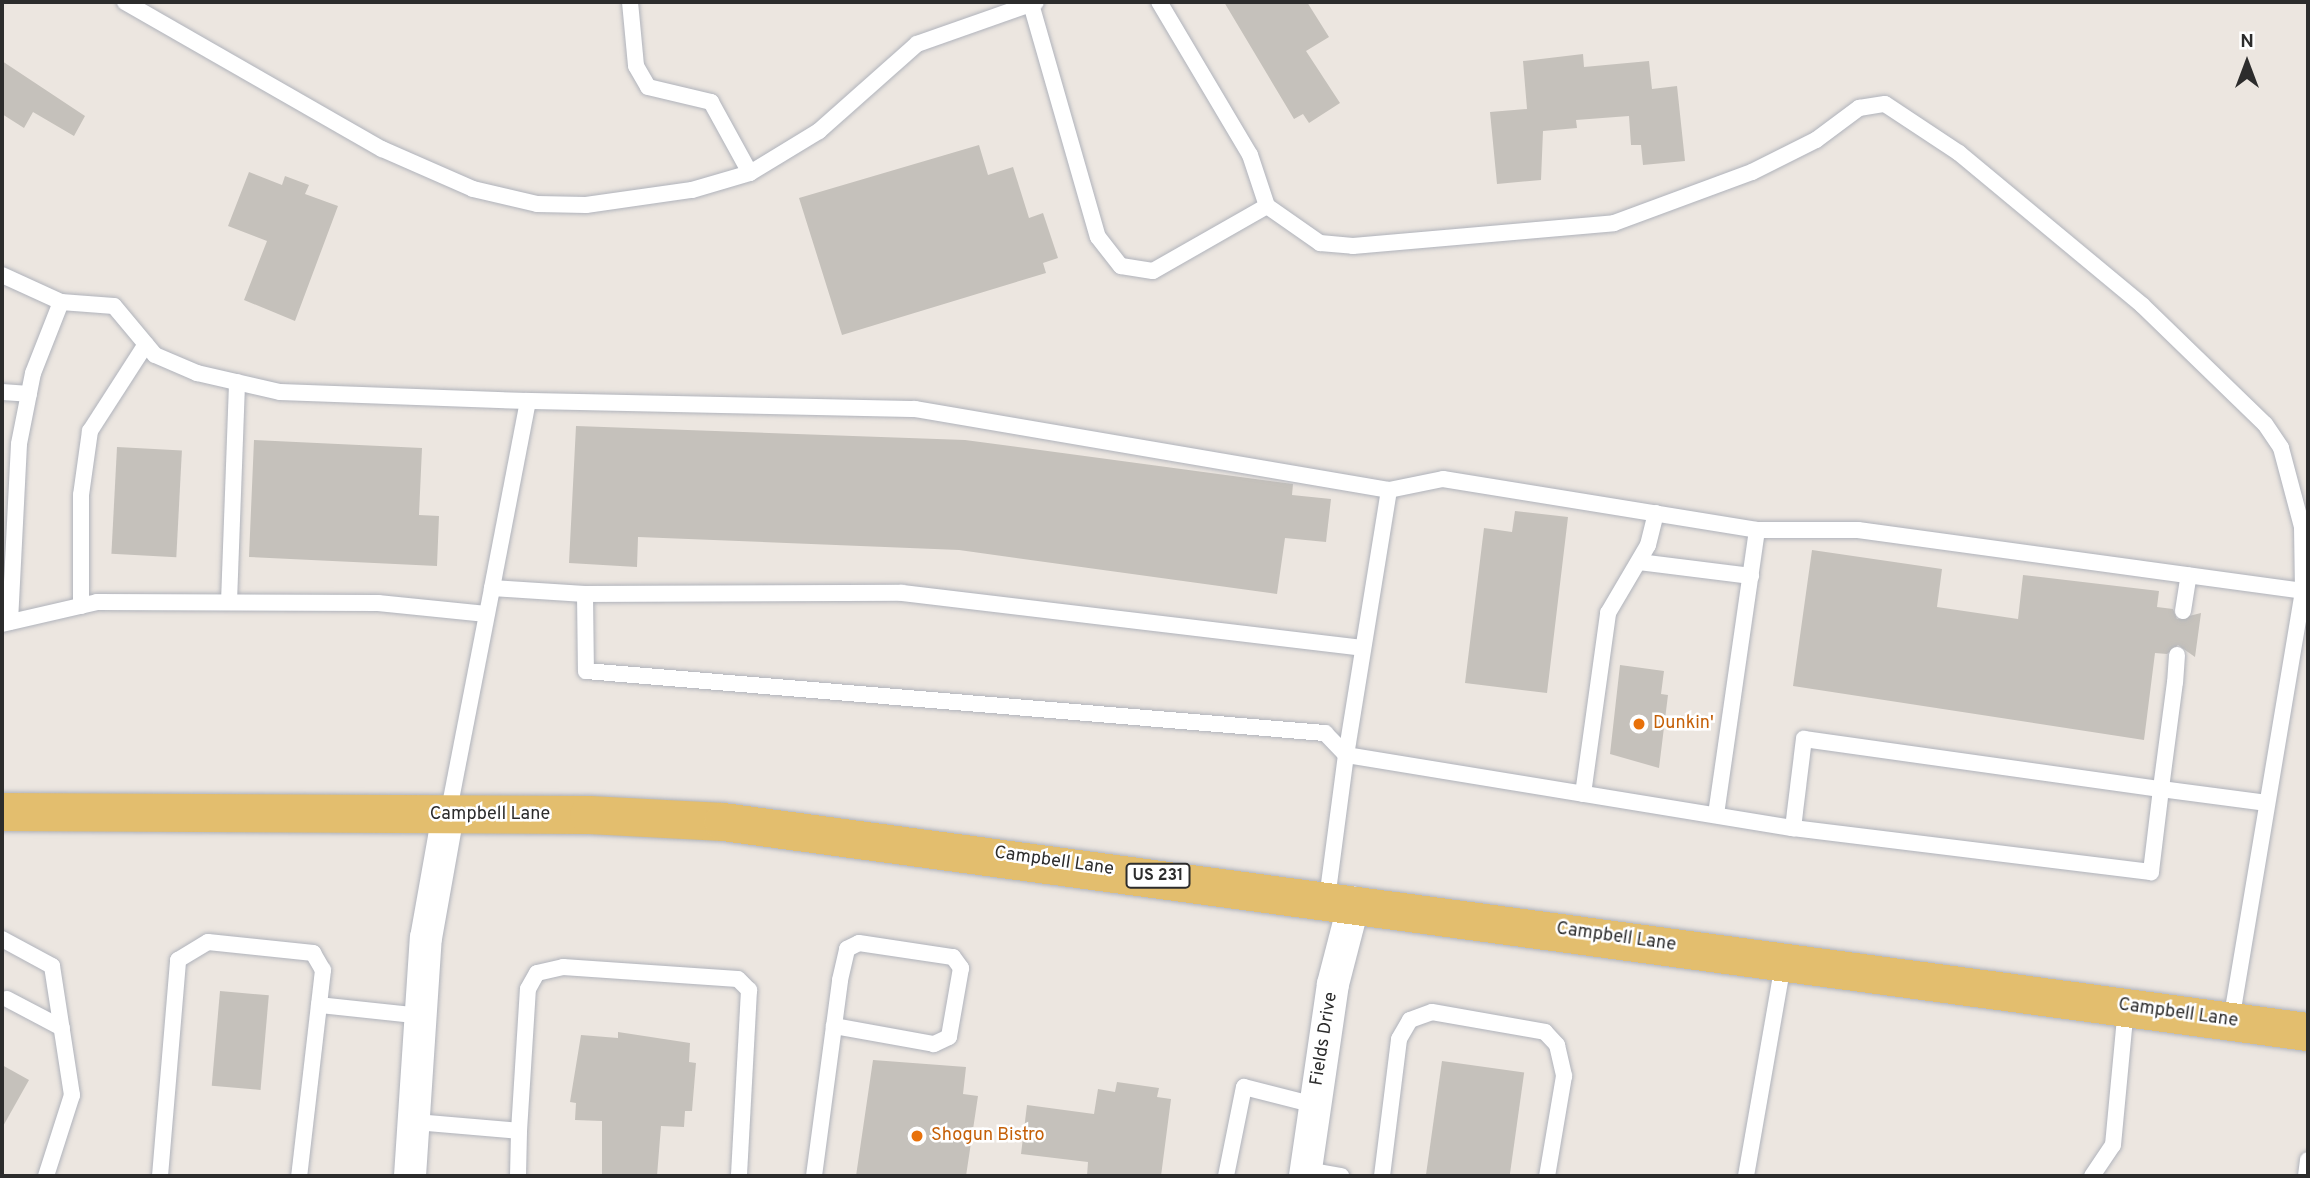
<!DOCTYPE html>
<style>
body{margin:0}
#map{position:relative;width:2310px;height:1178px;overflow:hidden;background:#ece6e0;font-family:Overpass,sans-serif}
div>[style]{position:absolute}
.building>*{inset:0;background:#c5c1bb;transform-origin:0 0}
.roads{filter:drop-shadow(0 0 2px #b0b3bb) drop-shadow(0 0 2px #b0b3bb)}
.lane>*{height:16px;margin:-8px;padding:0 8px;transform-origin:8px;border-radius:8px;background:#fff}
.street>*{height:32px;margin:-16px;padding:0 16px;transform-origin:16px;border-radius:16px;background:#fff}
.primary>*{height:38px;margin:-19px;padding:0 19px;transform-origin:19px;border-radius:19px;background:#e3be6e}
.dots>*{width:19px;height:19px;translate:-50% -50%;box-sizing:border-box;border:4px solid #fff;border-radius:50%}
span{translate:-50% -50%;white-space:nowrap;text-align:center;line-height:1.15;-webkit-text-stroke:5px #fff;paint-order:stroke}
.shield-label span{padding:2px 5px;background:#fff;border:2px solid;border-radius:5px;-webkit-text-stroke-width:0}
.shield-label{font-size:16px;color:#2c2c2c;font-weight:700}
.food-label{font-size:18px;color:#c56008}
.left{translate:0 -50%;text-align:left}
.street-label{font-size:18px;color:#2c2c2c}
.frame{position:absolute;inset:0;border:4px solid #2c2c2c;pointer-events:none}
.north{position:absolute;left:2212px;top:28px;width:70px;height:70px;-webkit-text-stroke:5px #fff;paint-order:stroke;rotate:0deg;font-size:19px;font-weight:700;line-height:28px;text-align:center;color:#2c2c2c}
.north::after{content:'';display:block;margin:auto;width:24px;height:32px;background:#2c2c2c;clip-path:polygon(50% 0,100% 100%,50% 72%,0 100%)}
</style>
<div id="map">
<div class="building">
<i style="clip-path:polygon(1224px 2px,1307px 2px,1329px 37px,1306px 51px,1340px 103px,1309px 123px,1303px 114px,1294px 119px)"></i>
<i style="clip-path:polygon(1583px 54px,1584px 67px,1649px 61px,1652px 89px,1677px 86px,1685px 161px,1643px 165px,1641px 145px,1631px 145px,1629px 116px,1576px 120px,1577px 128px,1543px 131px,1541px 180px,1497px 184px,1490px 112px,1527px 109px,1523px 61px)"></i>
<i style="clip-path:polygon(2px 61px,85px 116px,74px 136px,33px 112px,24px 128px,2px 114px)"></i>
<i style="clip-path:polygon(979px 145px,988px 175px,1013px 167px,1029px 218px,1043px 213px,1058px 258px,1043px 263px,1046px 273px,842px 335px,799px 198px)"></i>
<i style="clip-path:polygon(249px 172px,282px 185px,285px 176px,309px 185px,305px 194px,338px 206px,295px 321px,244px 300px,267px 241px,228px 226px)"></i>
<i style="clip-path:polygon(576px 426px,965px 440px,1293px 484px,1292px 495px,1331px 499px,1326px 542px,1285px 538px,1277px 594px,959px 550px,638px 537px,637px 567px,569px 563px)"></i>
<i style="clip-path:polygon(254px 440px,422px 448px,419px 515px,439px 516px,437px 566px,249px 557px)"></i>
<i style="left:117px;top:447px;width:65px;height:107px;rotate:3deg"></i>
<i style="clip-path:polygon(1515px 511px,1568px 517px,1547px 693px,1465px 683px,1484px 528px,1512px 532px)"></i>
<i style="clip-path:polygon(1812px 550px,1942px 569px,1937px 607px,2018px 619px,2023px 575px,2159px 591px,2157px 607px,2173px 609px,2177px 619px,2201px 613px,2195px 657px,2178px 645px,2167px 654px,2155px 653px,2144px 740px,1793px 686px)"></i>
<i style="clip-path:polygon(1620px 665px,1664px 671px,1661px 694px,1668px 695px,1659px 768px,1610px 754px)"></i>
<i style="left:220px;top:991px;width:49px;height:95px;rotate:5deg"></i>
<i style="clip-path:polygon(618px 1032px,690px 1043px,689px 1062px,696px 1063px,692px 1111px,685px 1111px,684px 1127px,661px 1126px,657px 1176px,602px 1176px,602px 1121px,575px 1120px,576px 1103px,570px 1102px,581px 1035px,618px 1038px)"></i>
<i style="clip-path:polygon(873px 1060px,966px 1067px,963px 1094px,978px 1096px,966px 1176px,856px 1176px)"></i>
<i style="left:1442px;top:1061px;width:83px;height:116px;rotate:8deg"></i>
<i style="clip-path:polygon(2px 1065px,29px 1080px,2px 1128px)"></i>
<i style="clip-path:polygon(1117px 1082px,1159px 1088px,1157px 1097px,1171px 1099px,1161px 1176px,1087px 1176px,1088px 1162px,1021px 1154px,1027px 1105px,1094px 1114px,1098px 1089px,1115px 1092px)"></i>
</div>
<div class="roads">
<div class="lane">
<i style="left:125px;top:2px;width:296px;rotate:29.8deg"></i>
<i style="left:382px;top:149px;width:99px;rotate:23.7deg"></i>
<i style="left:473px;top:189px;width:66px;rotate:13.2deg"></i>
<i style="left:537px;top:204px;width:49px;rotate:1.2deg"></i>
<i style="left:586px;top:205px;width:107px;rotate:-8.1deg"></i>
<i style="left:692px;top:190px;width:60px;rotate:-16.3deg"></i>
<i style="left:750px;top:173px;width:81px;rotate:-31.3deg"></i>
<i style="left:819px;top:131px;width:131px;rotate:-41.6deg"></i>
<i style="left:917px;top:44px;width:126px;rotate:-19.4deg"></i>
<i style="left:630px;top:2px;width:64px;rotate:84.6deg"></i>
<i style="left:636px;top:66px;width:24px;rotate:60deg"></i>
<i style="left:648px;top:87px;width:65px;rotate:13.4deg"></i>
<i style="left:711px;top:102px;width:81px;rotate:61.2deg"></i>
<i style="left:1031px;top:4px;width:242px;rotate:74deg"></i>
<i style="left:1098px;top:237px;width:37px;rotate:52deg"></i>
<i style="left:1121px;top:266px;width:32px;rotate:9deg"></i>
<i style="left:1153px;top:271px;width:131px;rotate:-29.7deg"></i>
<i style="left:1267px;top:206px;width:54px;rotate:-108.4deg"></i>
<i style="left:1250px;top:155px;width:178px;rotate:-120.7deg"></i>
<i style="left:1267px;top:206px;width:65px;rotate:34.9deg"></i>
<i style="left:1320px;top:243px;width:33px;rotate:5deg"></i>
<i style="left:1353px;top:246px;width:262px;rotate:-5deg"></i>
<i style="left:1614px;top:223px;width:147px;rotate:-20.3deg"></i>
<i style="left:1752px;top:172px;width:72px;rotate:-26.6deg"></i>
<i style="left:1816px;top:140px;width:54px;rotate:-36.7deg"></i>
<i style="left:1859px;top:108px;width:26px;rotate:-9deg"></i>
<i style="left:1885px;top:104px;width:89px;rotate:33.5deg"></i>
<i style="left:1959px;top:153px;width:238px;rotate:39.7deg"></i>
<i style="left:2142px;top:305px;width:171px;rotate:44.1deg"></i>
<i style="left:2265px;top:424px;width:29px;rotate:56deg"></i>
<i style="left:2281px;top:448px;width:82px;rotate:75.1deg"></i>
<i style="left:2302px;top:527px;width:64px;rotate:89.1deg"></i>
<i style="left:2303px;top:591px;width:436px;rotate:99.5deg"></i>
<i style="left:2px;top:275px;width:65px;rotate:24.6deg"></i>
<i style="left:61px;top:302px;width:76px;rotate:111.5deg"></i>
<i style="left:33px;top:373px;width:72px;rotate:101.2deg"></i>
<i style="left:19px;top:444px;width:178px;rotate:92.9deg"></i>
<i style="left:61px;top:302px;width:53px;rotate:4.3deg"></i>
<i style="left:114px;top:306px;width:64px;rotate:50.1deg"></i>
<i style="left:155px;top:355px;width:46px;rotate:23.2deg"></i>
<i style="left:197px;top:373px;width:85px;rotate:12.9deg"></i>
<i style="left:280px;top:392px;width:248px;rotate:2.1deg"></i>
<i style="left:2px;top:392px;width:27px;rotate:4deg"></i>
<i style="left:1389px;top:490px;width:55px;rotate:-11.5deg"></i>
<i style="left:1443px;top:479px;width:318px;rotate:9.2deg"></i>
<i style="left:1757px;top:530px;width:288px;rotate:98.2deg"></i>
<i style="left:1757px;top:530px;width:101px"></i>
<i style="left:1858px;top:530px;width:449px;rotate:7.8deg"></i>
<i style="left:1639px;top:562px;width:113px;rotate:7.1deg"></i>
<i style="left:492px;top:588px;width:190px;rotate:-79.1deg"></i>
<i style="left:528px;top:401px;width:387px;rotate:1.2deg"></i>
<i style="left:915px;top:409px;width:481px;rotate:9.7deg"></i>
<i style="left:1389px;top:490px;width:268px;rotate:99.2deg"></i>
<i style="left:585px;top:594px;width:317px;rotate:-0.2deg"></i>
<i style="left:902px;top:593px;width:464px;rotate:6.8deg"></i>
<i style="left:229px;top:602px;width:220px;rotate:-87.9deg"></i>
<i style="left:81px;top:606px;width:111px;rotate:-90deg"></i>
<i style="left:81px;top:495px;width:65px;rotate:-82deg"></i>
<i style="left:90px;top:431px;width:103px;rotate:-57.2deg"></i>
<i style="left:2183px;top:611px;width:36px;rotate:-81deg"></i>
<i style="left:2px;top:624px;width:98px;rotate:-13deg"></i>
<i style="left:97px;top:602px;width:281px;rotate:0.2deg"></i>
<i style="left:378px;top:603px;width:109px;rotate:5.8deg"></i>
<i style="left:2177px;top:655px;width:27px;rotate:94deg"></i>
<i style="left:2175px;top:682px;width:108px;rotate:97.5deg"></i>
<i style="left:2161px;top:789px;width:84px;rotate:96.9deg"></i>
<i style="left:2151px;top:872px;width:361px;rotate:-173deg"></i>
<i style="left:1793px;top:828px;width:90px;rotate:-83deg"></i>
<i style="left:1804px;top:739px;width:360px;rotate:8deg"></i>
<i style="left:2161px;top:789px;width:107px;rotate:7.5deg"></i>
<i style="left:1583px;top:794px;width:183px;rotate:-82.1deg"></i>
<i style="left:1608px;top:613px;width:79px;rotate:-59.5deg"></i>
<i style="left:1648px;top:545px;width:33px;rotate:-76deg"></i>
<i style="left:448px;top:815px;width:231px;rotate:-79deg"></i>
<i style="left:492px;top:588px;width:93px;rotate:3.7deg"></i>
<i style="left:585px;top:594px;width:77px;rotate:89.3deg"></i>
<i style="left:586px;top:671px;width:742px;rotate:4.8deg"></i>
<i style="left:1325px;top:733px;width:30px;rotate:46deg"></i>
<i style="left:1327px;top:899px;width:145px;rotate:-82.5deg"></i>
<i style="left:1346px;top:755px;width:453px;rotate:9.3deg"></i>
<i style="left:2px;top:939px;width:57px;rotate:28.4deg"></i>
<i style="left:52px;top:966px;width:131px;rotate:81.2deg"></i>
<i style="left:72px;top:1095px;width:85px;rotate:107.8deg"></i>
<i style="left:7px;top:999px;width:62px;rotate:27.8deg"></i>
<i style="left:319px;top:1005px;width:104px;rotate:6.1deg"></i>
<i style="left:415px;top:1122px;width:104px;rotate:4.9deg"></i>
<i style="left:519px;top:1131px;width:142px;rotate:-86.4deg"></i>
<i style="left:528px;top:989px;width:18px;rotate:-61deg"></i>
<i style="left:537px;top:973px;width:27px;rotate:-13deg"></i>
<i style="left:563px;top:967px;width:175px;rotate:3.9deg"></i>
<i style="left:738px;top:979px;width:16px;rotate:45deg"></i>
<i style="left:749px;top:990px;width:186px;rotate:93.1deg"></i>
<i style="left:1306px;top:1170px;width:36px;rotate:10deg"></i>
<i style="left:160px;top:1176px;width:217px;rotate:-85.2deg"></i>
<i style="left:178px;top:960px;width:35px;rotate:-31deg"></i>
<i style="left:208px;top:942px;width:106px;rotate:6deg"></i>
<i style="left:313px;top:953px;width:20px;rotate:60deg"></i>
<i style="left:323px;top:970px;width:207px;rotate:96.6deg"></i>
<i style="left:518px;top:1176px;width:45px;rotate:-88.7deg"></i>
<i style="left:814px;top:1176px;width:198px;rotate:-82.4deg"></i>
<i style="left:840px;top:980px;width:32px;rotate:-77deg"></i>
<i style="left:847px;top:949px;width:13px;rotate:-27deg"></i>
<i style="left:859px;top:943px;width:95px;rotate:8.5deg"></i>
<i style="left:953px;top:957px;width:14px;rotate:54deg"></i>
<i style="left:961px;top:968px;width:70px;rotate:99.9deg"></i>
<i style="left:949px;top:1037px;width:17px;rotate:155deg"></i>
<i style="left:934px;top:1044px;width:102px;rotate:-169.8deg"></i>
<i style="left:1226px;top:1176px;width:91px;rotate:-78.6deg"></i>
<i style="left:1244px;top:1087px;width:73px;rotate:14.2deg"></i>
<i style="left:1382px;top:1176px;width:138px;rotate:-82.9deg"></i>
<i style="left:1399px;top:1039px;width:22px;rotate:-60deg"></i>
<i style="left:1410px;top:1020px;width:23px;rotate:-20deg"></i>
<i style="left:1432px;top:1012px;width:115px;rotate:10deg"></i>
<i style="left:1545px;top:1032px;width:18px;rotate:47deg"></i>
<i style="left:1557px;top:1045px;width:32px;rotate:77deg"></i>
<i style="left:1564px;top:1076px;width:101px;rotate:99.6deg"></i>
<i style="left:1746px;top:1176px;width:216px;rotate:-80.1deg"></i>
<i style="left:2092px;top:1176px;width:37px;rotate:-56deg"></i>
<i style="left:2113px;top:1145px;width:139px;rotate:-84.6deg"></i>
<i style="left:2306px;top:1176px;width:16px;rotate:-83deg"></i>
</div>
<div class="street">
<i style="left:410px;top:1176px;width:239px;rotate:-86.2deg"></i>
<i style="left:426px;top:938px;width:125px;rotate:-79.9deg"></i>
<i style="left:1305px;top:1176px;width:194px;rotate:-81.7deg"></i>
<i style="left:1333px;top:984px;width:84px;rotate:-75.5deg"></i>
</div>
<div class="primary">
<i style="left:2px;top:812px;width:587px;rotate:0.29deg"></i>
<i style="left:589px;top:815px;width:134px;rotate:3deg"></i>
<i style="left:723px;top:822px;width:1599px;rotate:7.55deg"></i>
</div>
</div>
<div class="dots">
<i style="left:1639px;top:724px;background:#e8710a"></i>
<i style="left:917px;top:1136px;background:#e8710a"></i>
</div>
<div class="shield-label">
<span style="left:1158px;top:876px">US 231</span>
</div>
<div class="food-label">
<span class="left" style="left:1653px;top:724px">Dunkin'</span>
<span class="left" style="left:931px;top:1136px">Shogun Bistro</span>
</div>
<div class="street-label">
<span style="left:490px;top:815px">Campbell Lane</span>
<span style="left:1054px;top:862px;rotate:8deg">Campbell Lane</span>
<span style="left:1616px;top:938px;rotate:8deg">Campbell Lane</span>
<span style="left:2178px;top:1014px;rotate:8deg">Campbell Lane</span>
<span style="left:1325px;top:1039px;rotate:-81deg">Fields Drive</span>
</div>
<div class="frame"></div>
<div class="north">N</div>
</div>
